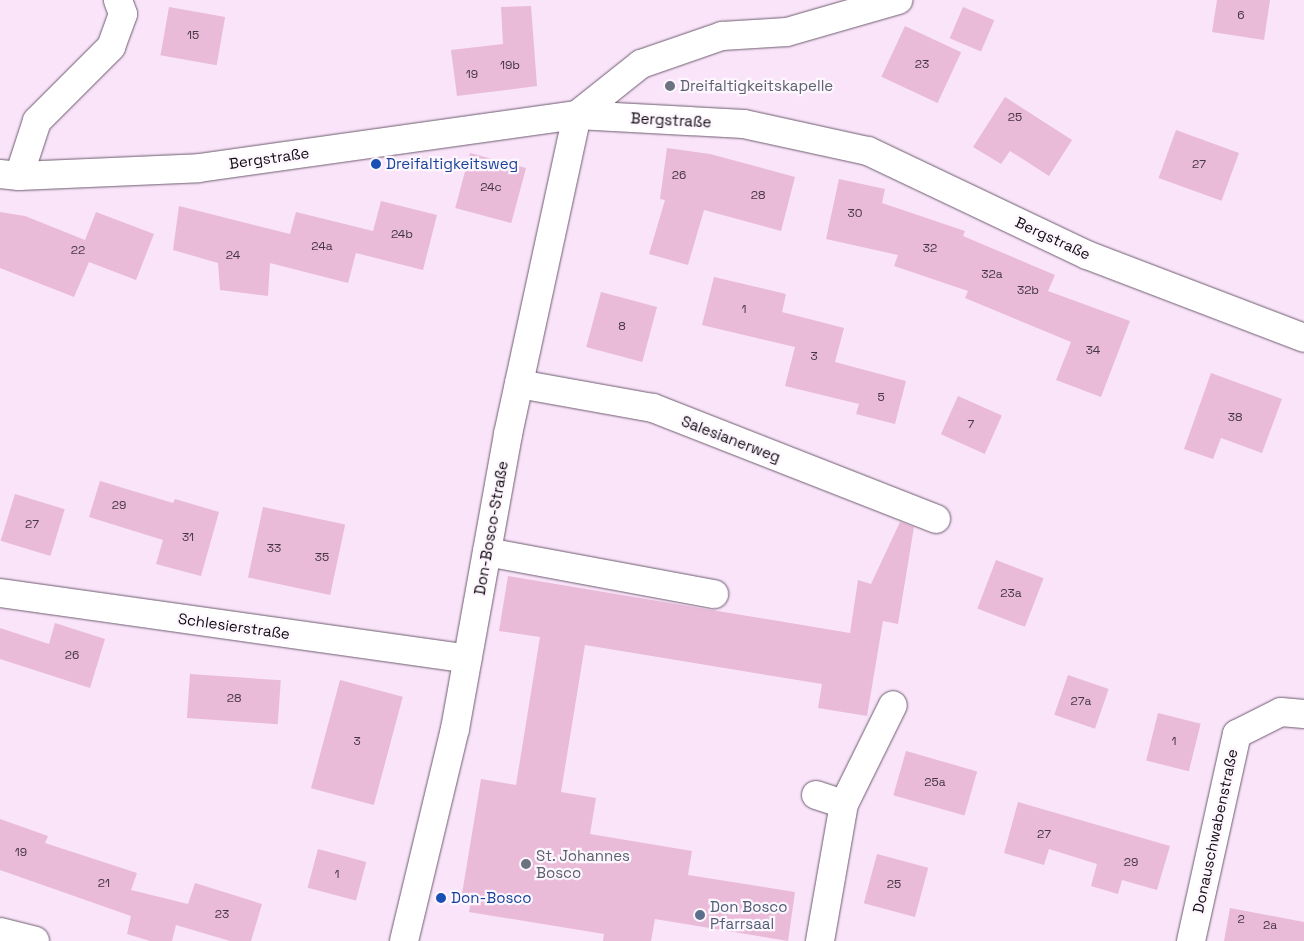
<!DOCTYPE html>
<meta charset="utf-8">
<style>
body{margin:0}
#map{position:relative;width:1304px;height:941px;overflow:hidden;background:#f9e4f9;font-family:"Space Grotesk",sans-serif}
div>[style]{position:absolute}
.building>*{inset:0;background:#e9bbd9;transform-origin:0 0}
.roads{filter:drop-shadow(0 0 1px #6e5c6f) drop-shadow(0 0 1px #6e5c6f)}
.minor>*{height:28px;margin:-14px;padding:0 14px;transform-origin:14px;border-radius:14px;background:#fff}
.dots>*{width:14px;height:14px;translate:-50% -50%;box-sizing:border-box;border:2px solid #fef6fe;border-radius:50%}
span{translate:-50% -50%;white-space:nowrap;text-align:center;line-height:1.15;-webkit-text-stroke:4.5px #fef6fe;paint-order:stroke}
.number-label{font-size:12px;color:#463643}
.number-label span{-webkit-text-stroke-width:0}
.worship-label{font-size:15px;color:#5b616d}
.left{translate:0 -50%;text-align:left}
.street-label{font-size:15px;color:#100a11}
.transit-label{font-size:15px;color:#164399}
.service-label{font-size:15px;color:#4e5e75}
</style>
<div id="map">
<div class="building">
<i style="clip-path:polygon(1217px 0,1270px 0,1264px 40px,1212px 32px)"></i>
<i style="clip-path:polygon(531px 6px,537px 86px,457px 96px,451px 50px,503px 44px,501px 7px)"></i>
<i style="left:169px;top:7px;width:57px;height:49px;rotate:10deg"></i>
<i style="left:963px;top:7px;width:34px;height:34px;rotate:23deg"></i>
<i style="left:905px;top:26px;width:62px;height:56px;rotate:25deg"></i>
<i style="clip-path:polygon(1005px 97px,1072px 140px,1049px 176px,1010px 151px,1001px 164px,973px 147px)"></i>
<i style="left:1176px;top:130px;width:67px;height:51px;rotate:20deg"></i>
<i style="clip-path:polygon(667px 148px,710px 154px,795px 177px,781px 231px,704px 210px,688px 265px,649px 254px,665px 200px,660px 199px)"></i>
<i style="left:470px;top:153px;width:58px;height:57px;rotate:15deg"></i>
<i style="clip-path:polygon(839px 179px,885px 189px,882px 203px,965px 231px,963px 236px,1055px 275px,1048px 291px,1130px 321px,1101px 397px,1056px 380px,1071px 342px,965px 298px,968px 291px,894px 266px,898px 255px,826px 239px)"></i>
<i style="clip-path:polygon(381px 201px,437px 215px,423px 270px,356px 253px,348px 283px,270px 263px,268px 296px,220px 290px,218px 263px,173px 250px,179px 206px,290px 234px,296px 212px,373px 231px)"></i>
<i style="clip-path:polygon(0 212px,25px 216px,85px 240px,96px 212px,154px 234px,136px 280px,89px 262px,74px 297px,0 268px)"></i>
<i style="clip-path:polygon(714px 277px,786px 294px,782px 312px,844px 328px,835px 362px,906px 381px,895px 424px,856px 414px,859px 404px,785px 386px,795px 347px,702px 325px)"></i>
<i style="left:601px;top:292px;width:58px;height:57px;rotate:15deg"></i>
<i style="clip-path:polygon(1211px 373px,1282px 399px,1262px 453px,1221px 438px,1213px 459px,1184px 449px)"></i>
<i style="left:958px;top:396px;width:48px;height:42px;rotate:24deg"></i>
<i style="clip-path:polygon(100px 481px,173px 503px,175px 499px,219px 512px,201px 576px,156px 564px,163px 540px,89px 517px)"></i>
<i style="left:15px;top:494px;width:52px;height:49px;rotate:17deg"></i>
<i style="left:263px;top:507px;width:84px;height:72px;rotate:12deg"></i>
<i style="clip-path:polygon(900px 522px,914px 527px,898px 624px,883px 621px,867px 716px,818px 708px,822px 684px,585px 645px,561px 792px,596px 798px,590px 834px,692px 851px,688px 875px,795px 892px,788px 941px,655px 919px,651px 941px,603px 941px,604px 934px,469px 912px,472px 896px,462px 894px,481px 779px,516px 785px,540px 637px,499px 631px,508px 576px,850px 633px,858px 580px,871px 584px)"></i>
<i style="left:996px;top:560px;width:51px;height:52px;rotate:21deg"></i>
<i style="clip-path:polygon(55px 623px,105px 639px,90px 688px,0 659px,0 628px,49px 644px)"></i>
<i style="left:190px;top:674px;width:91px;height:44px;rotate:4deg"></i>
<i style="left:1068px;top:675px;width:43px;height:42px;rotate:19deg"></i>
<i style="left:340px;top:680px;width:65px;height:112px;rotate:15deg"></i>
<i style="left:1158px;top:713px;width:44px;height:49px;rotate:14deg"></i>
<i style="left:906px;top:751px;width:74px;height:46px;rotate:16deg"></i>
<i style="clip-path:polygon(1018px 802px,1170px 846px,1157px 890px,1122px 880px,1118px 894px,1091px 886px,1097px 864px,1049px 849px,1044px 865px,1004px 853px)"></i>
<i style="clip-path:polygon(0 819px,48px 836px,45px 843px,137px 873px,131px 890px,188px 904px,195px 883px,262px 904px,251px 941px,230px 941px,176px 925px,172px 941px,150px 941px,127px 934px,131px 916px,0 870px)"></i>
<i style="left:318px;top:849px;width:50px;height:40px;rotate:15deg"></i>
<i style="left:877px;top:854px;width:53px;height:51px;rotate:15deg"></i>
<i style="clip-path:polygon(1230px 908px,1304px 922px,1304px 941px,1224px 941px)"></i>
</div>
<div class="roads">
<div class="minor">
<i style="left:577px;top:115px;width:82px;rotate:-38.6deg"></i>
<i style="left:641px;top:64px;width:86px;rotate:-19.1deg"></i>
<i style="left:722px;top:36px;width:65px;rotate:-3.5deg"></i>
<i style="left:787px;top:32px;width:116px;rotate:-16.1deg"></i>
<i style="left:0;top:174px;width:19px;rotate:6deg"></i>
<i style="left:19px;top:176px;width:180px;rotate:-2.5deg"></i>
<i style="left:199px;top:168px;width:382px;rotate:-8deg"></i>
<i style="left:577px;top:115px;width:167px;rotate:3.1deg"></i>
<i style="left:744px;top:124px;width:127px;rotate:12.3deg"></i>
<i style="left:868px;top:151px;width:242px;rotate:25.4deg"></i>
<i style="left:1087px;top:255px;width:232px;rotate:20.9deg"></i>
<i style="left:19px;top:176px;width:58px;rotate:-71.9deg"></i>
<i style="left:37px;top:121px;width:105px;rotate:-45deg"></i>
<i style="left:111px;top:47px;width:35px;rotate:-70deg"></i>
<i style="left:123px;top:14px;width:15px;rotate:-110deg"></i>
<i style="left:519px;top:384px;width:136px;rotate:10.2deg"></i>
<i style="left:653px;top:408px;width:304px;rotate:21.4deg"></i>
<i style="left:487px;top:552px;width:231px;rotate:10.5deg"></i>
<i style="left:0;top:593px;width:472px;rotate:8deg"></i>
<i style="left:816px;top:795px;width:29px;rotate:18deg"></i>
<i style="left:0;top:932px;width:36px;rotate:14deg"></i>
<i style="left:404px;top:941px;width:218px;rotate:-76.5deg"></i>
<i style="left:455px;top:729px;width:300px;rotate:-79.8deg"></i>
<i style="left:508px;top:434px;width:326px;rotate:-77.8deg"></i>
<i style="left:820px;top:941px;width:139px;rotate:-80.1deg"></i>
<i style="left:844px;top:804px;width:110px;rotate:-63.7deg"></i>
<i style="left:1191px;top:941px;width:212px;rotate:-77.5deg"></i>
<i style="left:1237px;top:734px;width:49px;rotate:-26.6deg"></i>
<i style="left:1281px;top:712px;width:23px;rotate:5deg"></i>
</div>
</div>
<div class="dots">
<i style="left:670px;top:86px;background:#6b7280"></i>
<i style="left:376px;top:164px;background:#1a4fb4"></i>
<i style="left:526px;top:864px;background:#6b7280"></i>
<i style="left:441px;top:898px;background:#1a4fb4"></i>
<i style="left:700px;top:915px;background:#5c6f8a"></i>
</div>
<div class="number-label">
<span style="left:1241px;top:16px">6</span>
<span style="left:193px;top:36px">15</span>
<span style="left:922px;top:65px">23</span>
<span style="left:510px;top:66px">19b</span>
<span style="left:472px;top:75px">19</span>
<span style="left:1015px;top:118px">25</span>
<span style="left:1199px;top:165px">27</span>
<span style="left:679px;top:176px">26</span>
<span style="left:491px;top:188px">24c</span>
<span style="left:758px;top:196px">28</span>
<span style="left:855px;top:214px">30</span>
<span style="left:402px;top:235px">24b</span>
<span style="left:322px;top:247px">24a</span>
<span style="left:930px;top:249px">32</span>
<span style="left:78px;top:251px">22</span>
<span style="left:233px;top:256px">24</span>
<span style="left:992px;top:275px">32a</span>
<span style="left:1028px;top:291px">32b</span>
<span style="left:744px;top:310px">1</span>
<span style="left:622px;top:327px">8</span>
<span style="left:1093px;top:351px">34</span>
<span style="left:814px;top:357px">3</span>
<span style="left:881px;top:398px">5</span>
<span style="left:1235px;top:418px">38</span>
<span style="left:971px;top:425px">7</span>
<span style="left:119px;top:506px">29</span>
<span style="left:32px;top:525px">27</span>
<span style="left:188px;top:538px">31</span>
<span style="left:274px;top:549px">33</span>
<span style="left:322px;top:558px">35</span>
<span style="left:1011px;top:594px">23a</span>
<span style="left:72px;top:656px">26</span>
<span style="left:234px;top:699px">28</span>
<span style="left:1081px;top:702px">27a</span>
<span style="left:357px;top:742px">3</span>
<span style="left:1174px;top:742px">1</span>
<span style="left:935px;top:783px">25a</span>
<span style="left:1044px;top:835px">27</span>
<span style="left:21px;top:853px">19</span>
<span style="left:1131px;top:863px">29</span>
<span style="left:337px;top:875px">1</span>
<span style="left:104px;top:884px">21</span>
<span style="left:894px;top:885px">25</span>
<span style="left:222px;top:915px">23</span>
<span style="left:1241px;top:920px">2</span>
<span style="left:1270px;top:926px">2a</span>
</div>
<div class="worship-label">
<span class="left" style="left:680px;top:86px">Dreifaltigkeitskapelle</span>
<span class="left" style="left:536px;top:864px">St. Johannes<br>Bosco</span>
</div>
<div class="street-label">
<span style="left:671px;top:120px;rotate:3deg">Bergstraße</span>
<span style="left:269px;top:158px;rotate:-8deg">Bergstraße</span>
<span style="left:1053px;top:238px;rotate:25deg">Bergstraße</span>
<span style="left:731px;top:439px;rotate:21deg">Salesianerweg</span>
<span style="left:491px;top:528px;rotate:-80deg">Don-Bosco-Straße</span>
<span style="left:234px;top:626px;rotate:8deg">Schlesierstraße</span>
<span style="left:1215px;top:831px;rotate:-78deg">Donauschwabenstraße</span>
</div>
<div class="transit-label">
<span class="left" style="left:386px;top:164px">Dreifaltigkeitsweg</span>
<span class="left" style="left:451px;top:898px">Don-Bosco</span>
</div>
<div class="service-label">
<span class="left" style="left:710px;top:915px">Don Bosco<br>Pfarrsaal</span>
</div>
</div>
